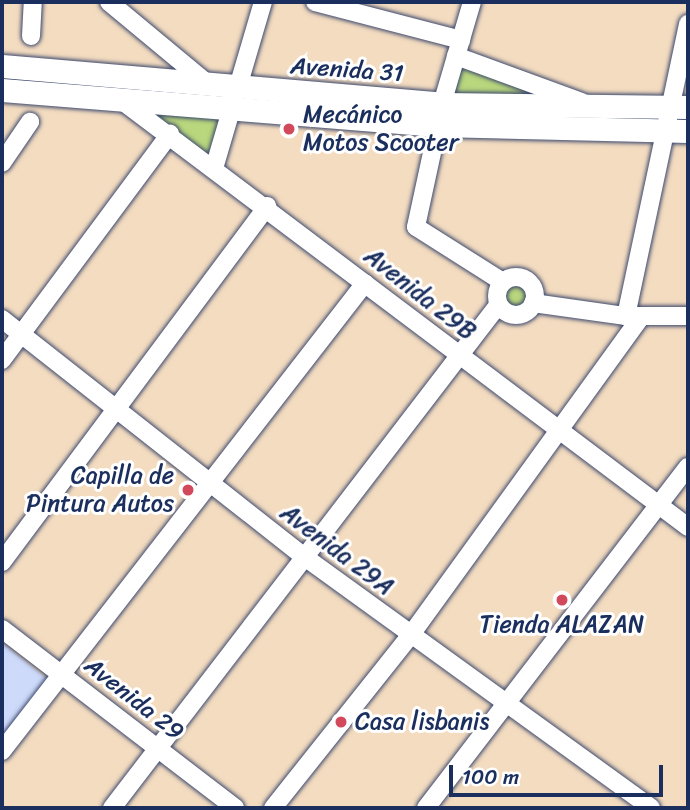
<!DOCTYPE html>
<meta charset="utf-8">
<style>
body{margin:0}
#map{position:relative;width:690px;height:810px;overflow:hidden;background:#f4dcc0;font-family:Sriracha,sans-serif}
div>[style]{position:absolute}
.built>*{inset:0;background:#cedafa}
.green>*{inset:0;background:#b9d77d}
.round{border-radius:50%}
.roads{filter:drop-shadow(0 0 2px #3c496d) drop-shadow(0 0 2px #3c496d)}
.minor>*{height:18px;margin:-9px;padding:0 9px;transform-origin:9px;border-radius:9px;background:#fff}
.minor>.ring{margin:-9px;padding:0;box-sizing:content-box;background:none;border:18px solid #fff;border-radius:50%}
.major>*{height:23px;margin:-11.5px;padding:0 11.5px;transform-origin:11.5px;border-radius:11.5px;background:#fff}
.dots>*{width:19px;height:19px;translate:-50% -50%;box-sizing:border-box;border:4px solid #fff;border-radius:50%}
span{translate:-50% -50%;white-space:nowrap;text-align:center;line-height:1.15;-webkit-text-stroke:6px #fff;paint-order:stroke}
.street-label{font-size:24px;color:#1b2f5e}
.poi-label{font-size:24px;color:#1b2f5e}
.left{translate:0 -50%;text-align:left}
.right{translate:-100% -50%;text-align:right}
.frame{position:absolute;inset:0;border:4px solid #1b2f5e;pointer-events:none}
.scale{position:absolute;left:449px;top:765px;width:214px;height:32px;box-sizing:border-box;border:4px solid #1b2f5e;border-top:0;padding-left:9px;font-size:21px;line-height:24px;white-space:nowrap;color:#1b2f5e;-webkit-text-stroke:5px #fff;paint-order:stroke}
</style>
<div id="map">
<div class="built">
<i style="clip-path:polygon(2px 643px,48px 680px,2px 739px)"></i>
</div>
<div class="green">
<i style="clip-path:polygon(456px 56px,592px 106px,442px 104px)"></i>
<i style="clip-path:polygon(121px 100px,231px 109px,215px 165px)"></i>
<i class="round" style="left:503px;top:283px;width:26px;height:26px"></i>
</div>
<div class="roads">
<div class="minor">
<i style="left:109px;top:2px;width:130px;rotate:39.7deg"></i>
<i style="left:315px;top:2px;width:151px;rotate:14.6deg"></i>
<i style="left:31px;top:36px;width:34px;rotate:-87deg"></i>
<i style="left:456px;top:56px;width:134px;rotate:20.1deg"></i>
<i style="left:121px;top:100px;width:710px;rotate:36.98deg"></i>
<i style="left:442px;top:104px;width:106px;rotate:-73.6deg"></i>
<i style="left:438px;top:125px;width:104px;rotate:102.2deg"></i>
<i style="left:416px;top:227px;width:103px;rotate:32.3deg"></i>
<i style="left:2px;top:163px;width:50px;rotate:-55.7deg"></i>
<i style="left:215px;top:165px;width:170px;rotate:-73.6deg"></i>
<i class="ring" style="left:497px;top:277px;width:20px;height:20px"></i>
<i style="left:533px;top:303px;width:94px;rotate:8deg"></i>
<i style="left:626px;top:316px;width:62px"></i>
<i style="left:626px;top:316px;width:299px;rotate:-78deg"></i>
<i style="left:2px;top:319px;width:387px;rotate:38.2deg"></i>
<i style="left:306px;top:558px;width:426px;rotate:35.9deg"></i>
<i style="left:2px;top:360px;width:282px;rotate:-53.4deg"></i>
<i style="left:2px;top:562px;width:444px;rotate:-53.3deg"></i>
<i style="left:2px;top:629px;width:294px;rotate:37.5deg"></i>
<i style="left:2px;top:751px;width:592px;rotate:-52.2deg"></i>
<i style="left:112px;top:808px;width:635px;rotate:-52.48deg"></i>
<i style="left:273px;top:808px;width:220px;rotate:-51.5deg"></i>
<i style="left:410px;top:636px;width:395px;rotate:-54.1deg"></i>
<i style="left:426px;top:808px;width:430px;rotate:-52.5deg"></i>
</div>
<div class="major">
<i style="left:2px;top:66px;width:442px;rotate:4.9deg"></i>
<i style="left:442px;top:104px;width:246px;rotate:0.7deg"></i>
<i style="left:2px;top:90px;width:437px;rotate:4.6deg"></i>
<i style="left:438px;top:125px;width:250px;rotate:1.4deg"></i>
</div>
</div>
<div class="dots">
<i style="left:289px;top:129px;background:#d1495b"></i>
<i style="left:188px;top:490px;background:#d1495b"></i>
<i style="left:562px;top:600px;background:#d1495b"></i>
<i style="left:341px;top:722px;background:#d1495b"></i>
</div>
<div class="street-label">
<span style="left:347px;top:70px;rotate:4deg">Avenida 31</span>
<span style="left:420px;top:294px;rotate:38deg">Avenida 29B</span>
<span style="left:337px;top:550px;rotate:37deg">Avenida 29A</span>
<span style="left:134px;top:699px;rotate:38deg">Avenida 29</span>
</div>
<div class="poi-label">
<span class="left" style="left:303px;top:129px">Mecánico<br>Motos Scooter</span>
<span class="right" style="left:174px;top:490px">Capilla de<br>Pintura Autos</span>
<span style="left:562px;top:625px">Tienda ALAZAN</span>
<span class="left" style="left:355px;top:722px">Casa lisbanis</span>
</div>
<div class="frame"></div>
<div class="scale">100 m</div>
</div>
